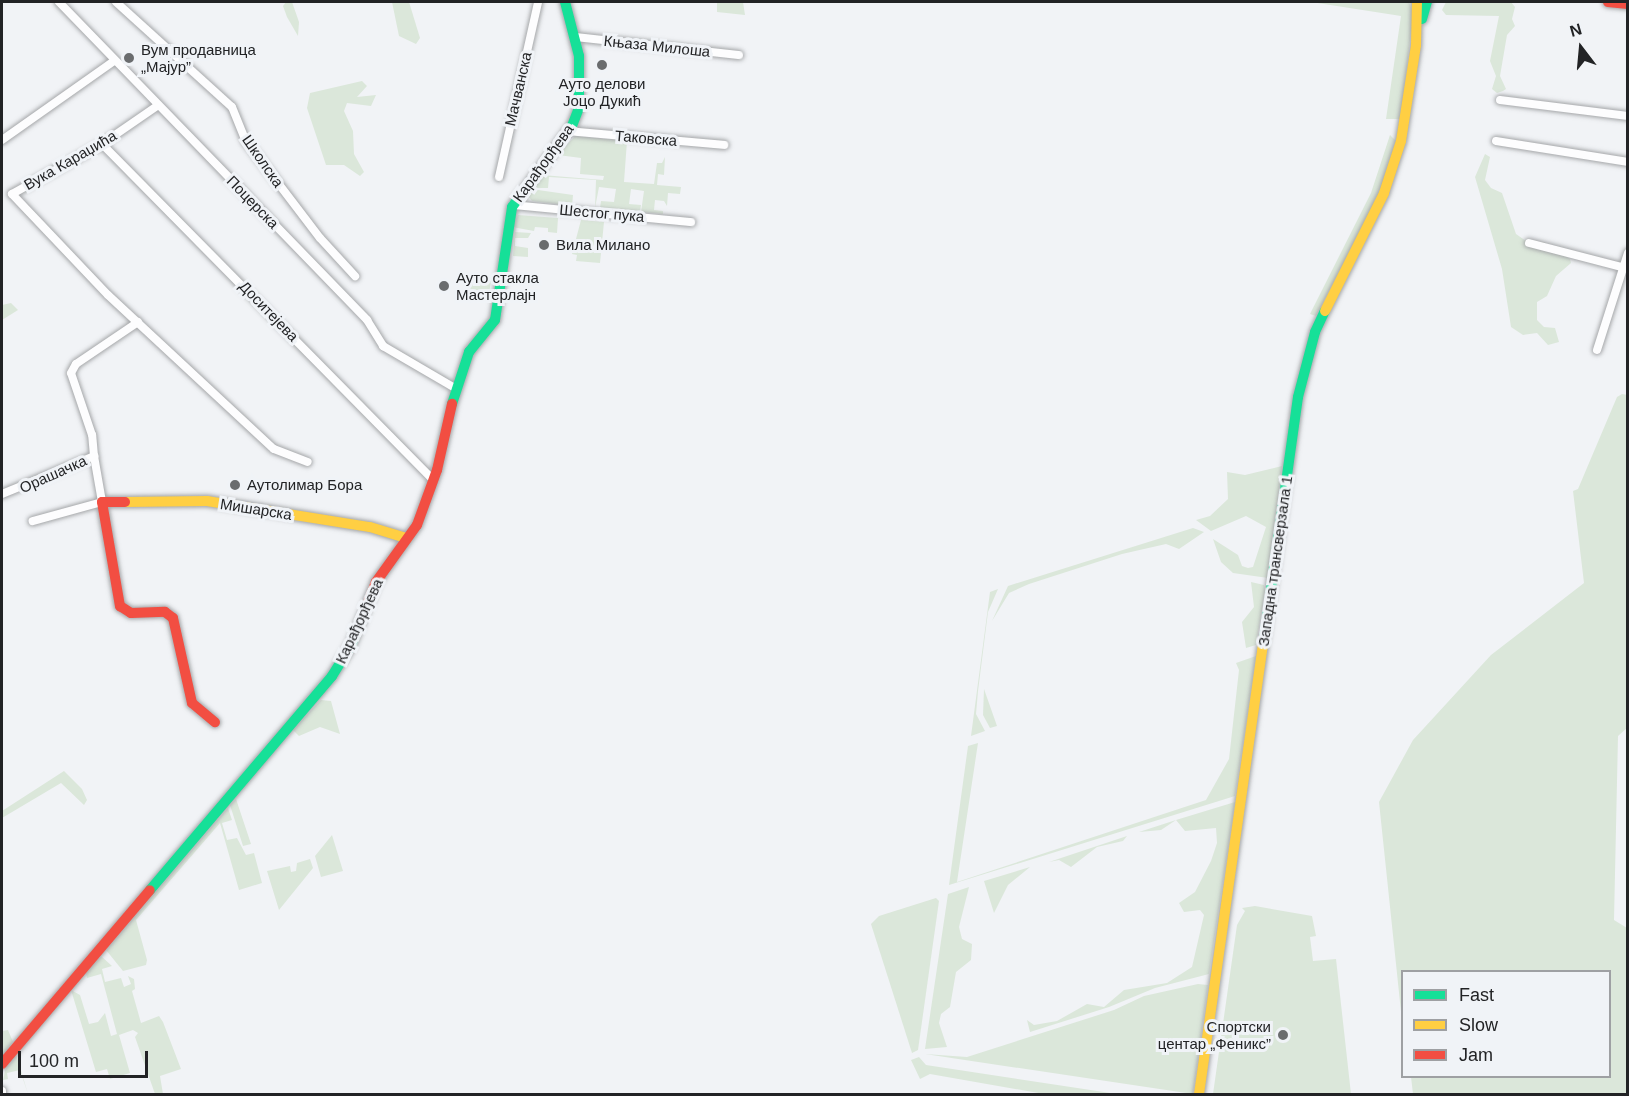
<!DOCTYPE html>
<meta charset="utf-8">
<style>
body{margin:0}
#map{position:relative;width:1629px;height:1096px;overflow:hidden;background:#f1f3f6;font-family:Arial,sans-serif}
div>[style]{position:absolute}
.green>*{inset:0;background:#dbe7da}
.roads{filter:drop-shadow(0 0 2px #a5a7a9) drop-shadow(0 0 2px #a5a7a9)}
.street>*{height:8px;margin:-4px;padding:0 4px;transform-origin:4px;border-radius:4px;background:#fdfdfe}
.fast>*{height:10px;margin:-5px;padding:0 5px;transform-origin:5px;border-radius:5px;background:#16e098}
.slow>*{height:10px;margin:-5px;padding:0 5px;transform-origin:5px;border-radius:5px;background:#ffcf43}
.jam>*{height:10px;margin:-5px;padding:0 5px;transform-origin:5px;border-radius:5px;background:#f24e42}
.dots>*{width:16px;height:16px;translate:-50% -50%;box-sizing:border-box;border:3px solid #f0f3f7;border-radius:50%}
span{translate:-50% -50%;white-space:nowrap;text-align:center;line-height:1.15;-webkit-text-stroke:6px #f0f3f7;paint-order:stroke}
.street-label{font-size:15px;color:#222325}
.poi-label{font-size:15px;color:#222325}
.left{translate:0 -50%;text-align:left}
.right{translate:-100% -50%;text-align:right}
.frame{position:absolute;inset:0;border:3px solid #222325;pointer-events:none}
.legend{position:absolute;left:1401px;top:970px;width:210px;height:108px;box-sizing:border-box;background:#f0f3f7;border:2px solid #9ea0a3;margin:0;padding:8px 10px;list-style:none;font-size:18px;color:#222325}
.legend li{display:flex;align-items:center;gap:12px;height:30px}
.legend b{width:30px;border:2px solid #9ea0a3}
.north{position:absolute;left:1551px;top:18px;width:60px;height:60px;-webkit-text-stroke:4px #f0f3f7;paint-order:stroke;rotate:344deg;font-size:16px;font-weight:700;line-height:24px;text-align:center;color:#222325}
.north::after{content:'';display:block;margin:auto;width:21px;height:27px;background:#222325;clip-path:polygon(50% 0,100% 100%,50% 72%,0 100%)}
.scale{position:absolute;left:18px;top:1051px;width:130px;height:27px;box-sizing:border-box;border:3px solid #222325;border-top:0;padding-left:8px;font-size:18px;line-height:21px;white-space:nowrap;color:#222325;-webkit-text-stroke:4px #f0f3f7;paint-order:stroke}
</style>
<div id="map">
<div class="green">
<i style="clip-path:polygon(286px 2px,292px 2px,299px 22px,298px 36px,287px 17px,283px 6px)"></i>
<i style="clip-path:polygon(392px 2px,409px 2px,420px 38px,416px 44px,399px 36px)"></i>
<i style="clip-path:polygon(717px 2px,743px 2px,745px 15px,717px 12px)"></i>
<i style="clip-path:polygon(1311px 2px,1409px 2px,1413px 13px,1401px 119px,1386px 119px,1401px 16px)"></i>
<i style="clip-path:polygon(1446px 2px,1511px 2px,1515px 7px,1512px 19px,1515px 26px,1507px 35px,1500px 76px,1506px 89px,1503px 91px,1497px 93px,1492px 89px,1496px 76px,1490px 61px,1499px 16px,1446px 15px,1442px 10px)"></i>
<i style="clip-path:polygon(362px 81px,367px 86px,357px 97px,376px 95px,371px 106px,347px 103px,344px 111px,353px 131px,354px 154px,364px 172px,360px 176px,344px 165px,326px 165px,307px 108px,310px 93px)"></i>
<i style="clip-path:polygon(1390px 135px,1397px 142px,1378px 197px,1316px 316px,1310px 314px,1371px 193px)"></i>
<i style="clip-path:polygon(575px 136px,627px 141px,624px 182px,654px 184px,657px 163px,662px 163px,665px 157px,664px 175px,658px 174px,657px 185px,681px 187px,680px 194px,668px 193px,667px 206px,664px 201px,655px 200px,654px 210px,663px 211px,663px 214px,641px 212px,644px 191px,631px 189px,629px 204px,641px 205px,640px 212px,600px 208px,601px 201px,614px 202px,616px 189px,599px 187px,595px 208px,596px 180px,549px 177px,548px 188px,532px 188px,542px 175px,603px 180px,604px 176px,580px 174px,581px 158px,558px 155px)"></i>
<i style="clip-path:polygon(1485px 154px,1490px 157px,1485px 180px,1491px 188px,1502px 193px,1516px 234px,1529px 243px,1544px 242px,1570px 259px,1571px 263px,1556px 276px,1547px 296px,1537px 302px,1537px 320px,1544px 327px,1555px 328px,1559px 342px,1548px 345px,1537px 333px,1523px 335px,1511px 327px,1502px 269px,1475px 177px)"></i>
<i style="clip-path:polygon(531px 189px,573px 195px,572px 206px,532px 201px,527px 195px)"></i>
<i style="clip-path:polygon(518px 215px,558px 218px,557px 233px,548px 232px,548px 228px,535px 227px,534px 231px,512px 227px)"></i>
<i style="clip-path:polygon(581px 220px,604px 222px,600px 263px,576px 261px,577px 255px,572px 254px)"></i>
<i style="clip-path:polygon(515px 232px,531px 233px,528px 238px,515px 238px,515px 246px,528px 248px,528px 257px,513px 256px)"></i>
<i style="clip-path:polygon(468px 279px,491px 281px,489px 293px,468px 289px)"></i>
<i style="clip-path:polygon(11px 303px,18px 310px,2px 320px,2px 305px)"></i>
<i style="clip-path:polygon(1622px 394px,1628px 395px,1628px 727px,1618px 736px,1614px 920px,1627px 928px,1627px 1094px,1413px 1094px,1411px 1077px,1610px 1076px,1610px 972px,1402px 972px,1402px 1021px,1379px 802px,1413px 740px,1491px 655px,1584px 583px,1573px 491px,1578px 489px,1617px 397px)"></i>
<i style="clip-path:polygon(1282px 466px,1268px 578px,1233px 573px,1221px 562px,1213px 539px,1238px 555px,1242px 566px,1248px 568px,1253px 567px,1266px 527px,1246px 516px,1211px 531px,1196px 520px,1210px 516px,1228px 499px,1227px 472px,1245px 475px)"></i>
<i style="clip-path:polygon(1193px 528px,1204px 532px,1179px 549px,1166px 544px,1122px 554px,1029px 584px,1009px 593px,992px 621px,1008px 586px)"></i>
<i style="clip-path:polygon(1251px 582px,1264px 585px,1265px 590px,1256px 645px,1246px 648px,1242px 622px,1254px 607px)"></i>
<i style="clip-path:polygon(998px 589px,988px 612px,978px 691px,976px 714px,985px 731px,971px 736px,990px 592px)"></i>
<i style="clip-path:polygon(1256px 656px,1235px 796px,949px 885px,968px 746px,978px 743px,957px 882px,1206px 800px,1229px 759px,1239px 670px,1236px 663px)"></i>
<i style="clip-path:polygon(984px 689px,997px 726px,990px 728px,983px 715px)"></i>
<i style="clip-path:polygon(321px 700px,331px 701px,340px 734px,320px 727px,299px 736px,293px 730px)"></i>
<i style="clip-path:polygon(64px 771px,82px 789px,87px 800px,84px 805px,61px 783px,2px 818px,2px 811px)"></i>
<i style="clip-path:polygon(236px 799px,251px 844px,243px 846px,230px 805px)"></i>
<i style="clip-path:polygon(1235px 802px,1209px 974px,1155px 988px,1109px 1007px,1030px 1032px,1027px 1020px,1034px 1025px,1057px 1021px,1087px 1004px,1104px 1007px,1124px 990px,1167px 983px,1192px 967px,1204px 915px,1200px 910px,1184px 912px,1179px 903px,1195px 892px,1211px 861px,1217px 843px,1216px 828px,1185px 831px,1176px 820px,1161px 830px,1139px 832px,1176px 820px)"></i>
<i style="clip-path:polygon(228px 808px,232px 820px,222px 823px,227px 840px,237px 838px,246px 855px,254px 853px,262px 883px,239px 890px,220px 823px,136px 920px,147px 960px,146px 965px,123px 971px,106px 950px)"></i>
<i style="clip-path:polygon(332px 835px,343px 871px,321px 877px,315px 856px)"></i>
<i style="clip-path:polygon(1127px 836px,1123px 841px,1097px 847px,1071px 867px,1059px 860px,1049px 862px)"></i>
<i style="clip-path:polygon(310px 859px,313px 868px,279px 910px,267px 871px,290px 866px,291px 872px,296px 871px,297px 863px)"></i>
<i style="clip-path:polygon(1030px 867px,1008px 885px,994px 913px,984px 881px)"></i>
<i style="clip-path:polygon(969px 887px,959px 927px,962px 939px,972px 944px,971px 960px,956px 972px,950px 1007px,941px 1014px,939px 1023px,947px 1047px,925px 1049px,948px 894px)"></i>
<i style="clip-path:polygon(936px 898px,939px 901px,918px 1050px,912px 1053px,871px 924px,879px 916px)"></i>
<i style="clip-path:polygon(1255px 906px,1312px 916px,1316px 936px,1310px 937px,1313px 961px,1336px 959px,1351px 1094px,1213px 1094px,1237px 925px,1245px 911px,1242px 908px)"></i>
<i style="clip-path:polygon(101px 956px,112px 966px,102px 969px,105px 982px,121px 978px,124px 987px,131px 984px,128px 976px,134px 979px,135px 989px,132px 991px,141px 1023px,159px 1016px,163px 1022px,181px 1069px,160px 1076px,163px 1094px,155px 1094px,135px 1037px,138px 1033px,133px 1030px,119px 1035px,130px 1073px,110px 1079px,107px 1069px,96px 1072px,71px 990px,80px 995px,89px 1024px,98px 1022px,105px 1013px,111px 1036px,117px 1034px,101px 974px,87px 978px,86px 973px)"></i>
<i style="clip-path:polygon(1198px 984px,1208px 985px,1193px 1094px,925px 1054px,967px 1057px,1114px 1010px,1144px 996px)"></i>
<i style="clip-path:polygon(8px 1030px,13px 1042px,2px 1057px,2px 1031px)"></i>
<i style="clip-path:polygon(16px 1054px,28px 1094px,20px 1070px,7px 1073px,8px 1079px,3px 1080px,6px 1066px)"></i>
<i style="clip-path:polygon(919px 1057px,926px 1065px,1117px 1094px,1044px 1094px,930px 1074px,920px 1079px,911px 1060px)"></i>
</div>
<div class="roads">
<div class="street">
<i style="left:59px;top:2px;width:443px;rotate:45.9deg"></i>
<i style="left:367px;top:320px;width:31px;rotate:58deg"></i>
<i style="left:383px;top:346px;width:83px;rotate:30.3deg"></i>
<i style="left:116px;top:2px;width:156px;rotate:42.2deg"></i>
<i style="left:232px;top:107px;width:37px;rotate:68deg"></i>
<i style="left:246px;top:141px;width:122px;rotate:52.7deg"></i>
<i style="left:320px;top:238px;width:52px;rotate:47.4deg"></i>
<i style="left:575px;top:37px;width:165px;rotate:6.3deg"></i>
<i style="left:1500px;top:100px;width:129px;rotate:7.1deg"></i>
<i style="left:157px;top:106px;width:67px;rotate:145.4deg"></i>
<i style="left:102px;top:144px;width:103px;rotate:150.9deg"></i>
<i style="left:12px;top:194px;width:139px;rotate:46.5deg"></i>
<i style="left:108px;top:295px;width:226px;rotate:42.9deg"></i>
<i style="left:274px;top:449px;width:36px;rotate:21deg"></i>
<i style="left:568px;top:131px;width:157px;rotate:5.1deg"></i>
<i style="left:2px;top:140px;width:137px;rotate:-35.2deg"></i>
<i style="left:1496px;top:141px;width:134px;rotate:9deg"></i>
<i style="left:102px;top:144px;width:472px;rotate:45.4deg"></i>
<i style="left:499px;top:177px;width:179px;rotate:-77.4deg"></i>
<i style="left:513px;top:205px;width:179px;rotate:5.5deg"></i>
<i style="left:1529px;top:243px;width:96px;rotate:14.5deg"></i>
<i style="left:1597px;top:350px;width:102px;rotate:-72.3deg"></i>
<i style="left:94px;top:456px;width:21px;rotate:-95deg"></i>
<i style="left:92px;top:435px;width:65px;rotate:-108.7deg"></i>
<i style="left:71px;top:373px;width:10px;rotate:-61deg"></i>
<i style="left:76px;top:364px;width:75px;rotate:-34.1deg"></i>
<i style="left:2px;top:494px;width:100px;rotate:-22.4deg"></i>
<i style="left:94px;top:456px;width:47px;rotate:80.1deg"></i>
<i style="left:102px;top:502px;width:72px;rotate:164.6deg"></i>
<i style="left:2px;top:1091px;width:3px;rotate:90deg"></i>
</div>
<div class="fast">
<i style="left:1422px;top:19px;width:18px;rotate:-74deg"></i>
<i style="left:452px;top:404px;width:55px;rotate:-71.9deg"></i>
<i style="left:469px;top:352px;width:41px;rotate:-50.9deg"></i>
<i style="left:495px;top:320px;width:114px;rotate:-81.4deg"></i>
<i style="left:512px;top:207px;width:101px;rotate:-53.5deg"></i>
<i style="left:572px;top:126px;width:19px;rotate:-69deg"></i>
<i style="left:579px;top:108px;width:52px;rotate:-90deg"></i>
<i style="left:579px;top:56px;width:56px;rotate:-104.5deg"></i>
<i style="left:1264px;top:639px;width:244px;rotate:-82deg"></i>
<i style="left:1298px;top:397px;width:67px;rotate:-75.3deg"></i>
<i style="left:1315px;top:332px;width:23px;rotate:-65deg"></i>
<i style="left:150px;top:890px;width:281px;rotate:-49.6deg"></i>
<i style="left:332px;top:676px;width:34px;rotate:-58deg"></i>
<i style="left:350px;top:647px;width:42px;rotate:-67.7deg"></i>
</div>
<div class="slow">
<i style="left:1325px;top:311px;width:132px;rotate:-63.4deg"></i>
<i style="left:1384px;top:193px;width:55px;rotate:-71.9deg"></i>
<i style="left:1401px;top:141px;width:97px;rotate:-81.1deg"></i>
<i style="left:1416px;top:45px;width:43px;rotate:-88.7deg"></i>
<i style="left:125px;top:502px;width:82px;rotate:-0.7deg"></i>
<i style="left:207px;top:501px;width:165px;rotate:9.1deg"></i>
<i style="left:370px;top:527px;width:39px;rotate:17deg"></i>
<i style="left:1199px;top:1094px;width:460px;rotate:-81.9deg"></i>
</div>
<div class="jam">
<i style="left:1608px;top:2px;width:20px;rotate:6deg"></i>
<i style="left:125px;top:502px;width:23px;rotate:180deg"></i>
<i style="left:102px;top:502px;width:106px;rotate:80.2deg"></i>
<i style="left:120px;top:606px;width:13px;rotate:32deg"></i>
<i style="left:131px;top:613px;width:34px;rotate:-2deg"></i>
<i style="left:165px;top:612px;width:10px;rotate:37deg"></i>
<i style="left:173px;top:618px;width:87px;rotate:77.4deg"></i>
<i style="left:192px;top:703px;width:30px;rotate:40deg"></i>
<i style="left:366px;top:608px;width:28px;rotate:-69deg"></i>
<i style="left:376px;top:582px;width:70px;rotate:-54.3deg"></i>
<i style="left:417px;top:525px;width:59px;rotate:-70deg"></i>
<i style="left:437px;top:470px;width:68px;rotate:-77.2deg"></i>
<i style="left:2px;top:1064px;width:228px;rotate:-49.6deg"></i>
</div>
</div>
<div class="dots">
<i style="left:129px;top:58px;background:#6a6c6e"></i>
<i style="left:602px;top:65px;background:#6a6c6e"></i>
<i style="left:544px;top:245px;background:#6a6c6e"></i>
<i style="left:444px;top:286px;background:#6a6c6e"></i>
<i style="left:235px;top:485px;background:#6a6c6e"></i>
<i style="left:1283px;top:1035px;background:#6a6c6e"></i>
</div>
<div class="street-label">
<span style="left:657px;top:46px;rotate:6deg">Књаза Милоша</span>
<span style="left:518px;top:89px;rotate:-77deg">Мачванска</span>
<span style="left:646px;top:138px;rotate:5deg">Таковска</span>
<span style="left:70px;top:160px;rotate:-30deg">Вука Караџића</span>
<span style="left:263px;top:161px;rotate:55deg">Школска</span>
<span style="left:543px;top:163px;rotate:-54deg">Карађорђева</span>
<span style="left:253px;top:202px;rotate:46deg">Поцерска</span>
<span style="left:602px;top:213px;rotate:5deg">Шестог пука</span>
<span style="left:269px;top:311px;rotate:46deg">Доситејева</span>
<span style="left:53px;top:474px;rotate:-24deg">Орашачка</span>
<span style="left:256px;top:509px;rotate:9deg">Мишарска</span>
<span style="left:1275px;top:561px;rotate:-82deg">Западна трансверзала 1</span>
<span style="left:359px;top:621px;rotate:-65deg">Карађорђева</span>
</div>
<div class="poi-label">
<span class="left" style="left:141px;top:58px">Вум продавница<br>„Мајур”</span>
<span style="left:602px;top:92px">Ауто делови<br>Јоцо Дукић</span>
<span class="left" style="left:556px;top:245px">Вила Милано</span>
<span class="left" style="left:456px;top:286px">Ауто стакла<br>Мастерлајн</span>
<span class="left" style="left:247px;top:485px">Аутолимар Бора</span>
<span class="right" style="left:1271px;top:1035px">Спортски<br>центар „Феникс”</span>
</div>
<div class="frame"></div>
<ul class="legend">
<li><b style="height:8px;background:#16e098"></b>Fast</li>
<li><b style="height:8px;background:#ffcf43"></b>Slow</li>
<li><b style="height:8px;background:#f24e42"></b>Jam</li>
</ul>
<div class="north">N</div>
<div class="scale">100 m</div>
</div>
